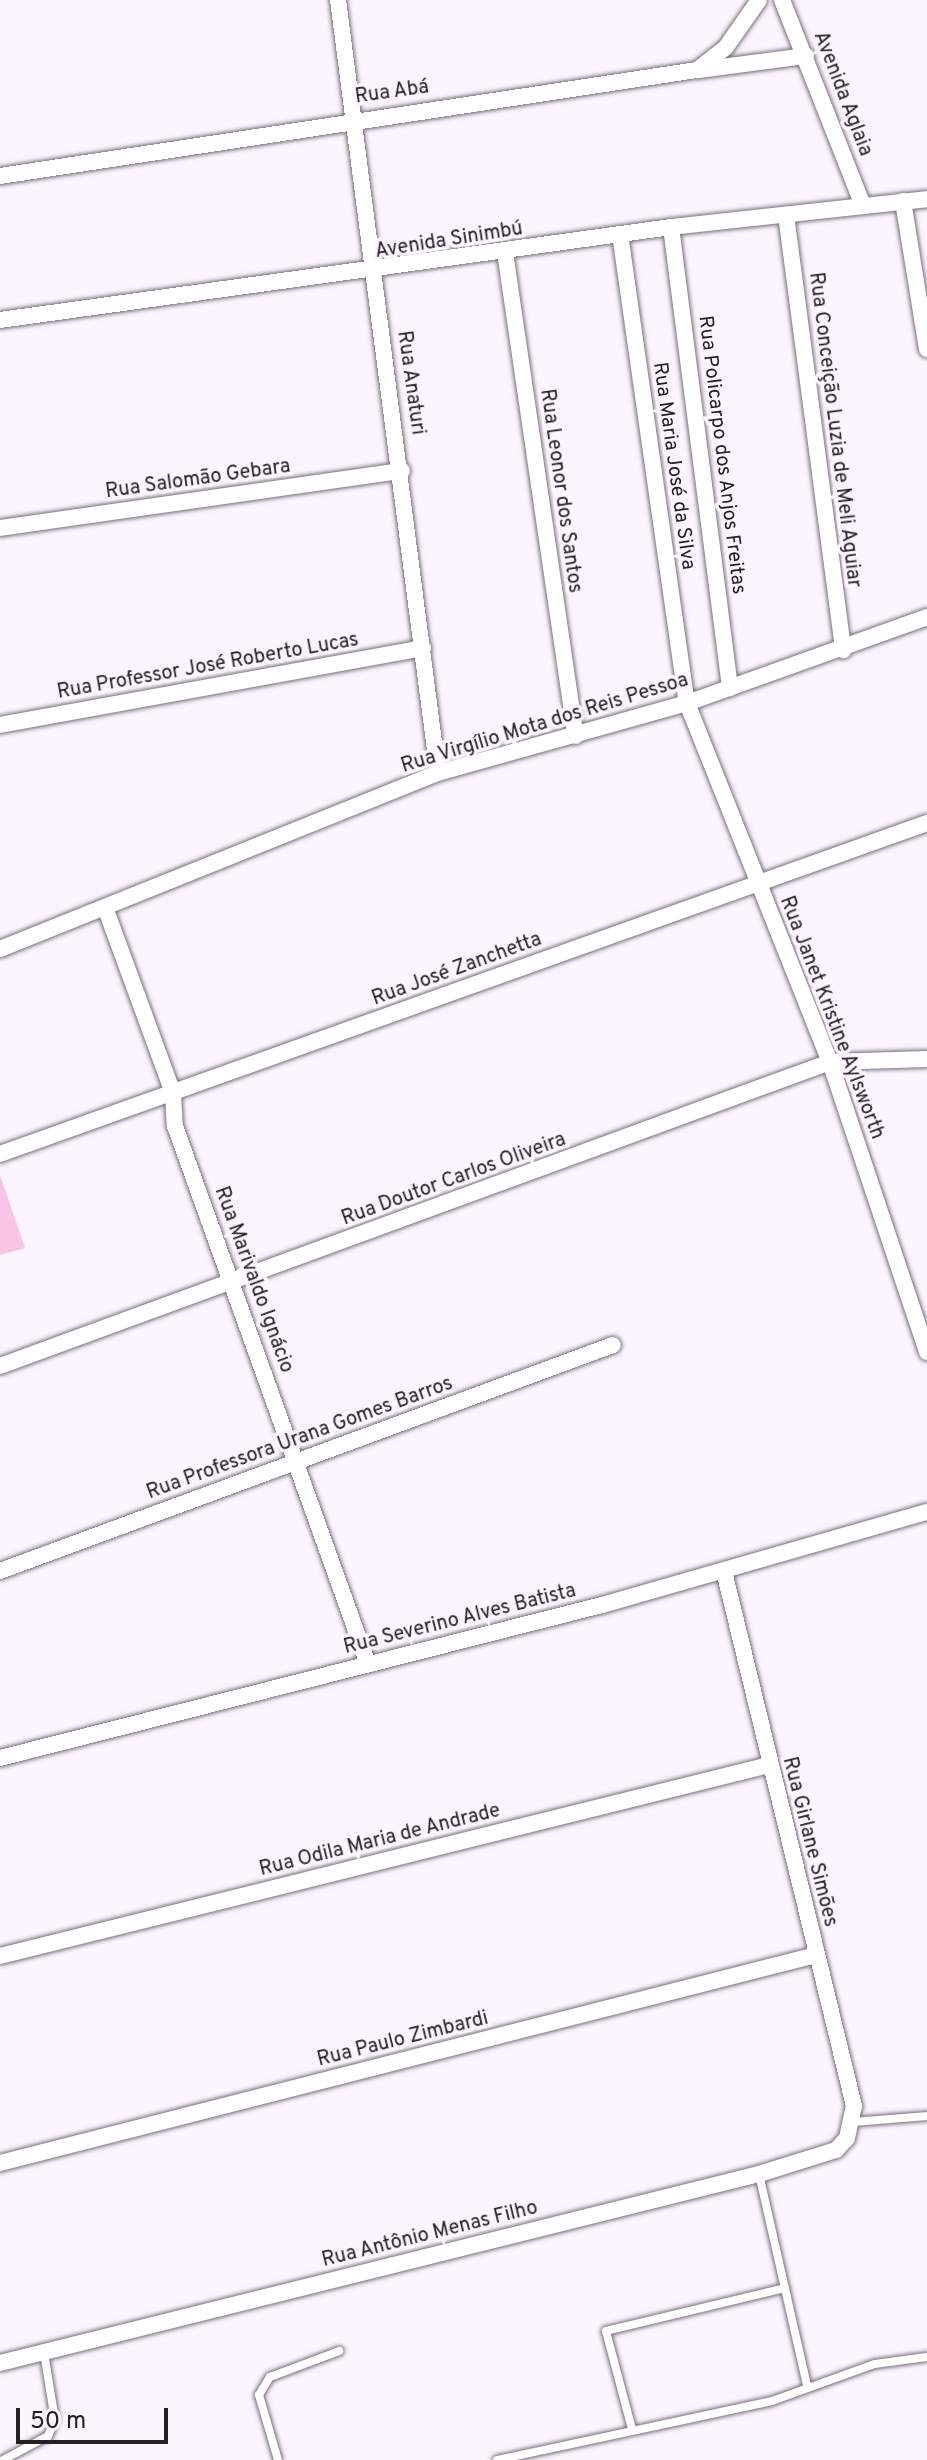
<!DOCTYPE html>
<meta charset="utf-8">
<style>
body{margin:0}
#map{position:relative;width:927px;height:2460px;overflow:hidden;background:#fcf4ff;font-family:Overpass,sans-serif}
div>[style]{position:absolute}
.building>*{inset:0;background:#f7c4e6}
.roads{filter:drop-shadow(0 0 2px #77707a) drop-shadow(0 0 2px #77707a)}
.service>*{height:8px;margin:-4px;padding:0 4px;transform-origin:4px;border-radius:4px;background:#fff}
.minor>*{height:16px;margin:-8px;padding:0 8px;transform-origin:8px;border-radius:8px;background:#fff}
span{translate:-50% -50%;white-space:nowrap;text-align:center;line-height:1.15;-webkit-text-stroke:7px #fcf4ff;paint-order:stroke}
.street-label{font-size:20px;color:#232024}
.scale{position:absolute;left:16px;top:2408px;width:152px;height:36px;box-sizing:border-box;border:4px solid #232024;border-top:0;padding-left:10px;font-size:24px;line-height:28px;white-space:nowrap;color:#232024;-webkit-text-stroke:6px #fcf4ff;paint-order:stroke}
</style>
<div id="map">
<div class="building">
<i style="clip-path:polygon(0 1175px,25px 1248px,0 1255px)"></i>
</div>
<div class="roads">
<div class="service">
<i style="left:854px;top:2122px;width:73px;rotate:-4.7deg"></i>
<i style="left:759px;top:2174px;width:216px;rotate:77.2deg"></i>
<i style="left:632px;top:2429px;width:101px;rotate:-104.9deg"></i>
<i style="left:606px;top:2331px;width:184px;rotate:-13.5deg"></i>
<i style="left:3px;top:2460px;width:51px;rotate:-28.1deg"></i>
<i style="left:48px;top:2436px;width:17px;rotate:-66deg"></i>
<i style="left:55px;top:2420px;width:68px;rotate:-99.3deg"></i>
<i style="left:278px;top:2460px;width:68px;rotate:-106.3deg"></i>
<i style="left:259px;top:2395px;width:21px;rotate:-59deg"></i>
<i style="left:270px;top:2377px;width:74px;rotate:-20.6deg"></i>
<i style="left:497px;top:2460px;width:281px;rotate:-12.1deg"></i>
<i style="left:772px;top:2401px;width:109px;rotate:-19.8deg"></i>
<i style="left:875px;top:2364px;width:52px;rotate:-7.7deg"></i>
</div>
<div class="minor">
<i style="left:338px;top:0;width:779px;rotate:82.63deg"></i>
<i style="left:782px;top:0;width:218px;rotate:68.5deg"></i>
<i style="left:699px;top:70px;width:108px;rotate:-7.5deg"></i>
<i style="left:0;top:176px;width:705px;rotate:-8.65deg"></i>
<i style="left:697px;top:70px;width:37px;rotate:-38deg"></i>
<i style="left:726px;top:47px;width:57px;rotate:-54.9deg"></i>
<i style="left:903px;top:201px;width:150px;rotate:80.8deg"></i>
<i style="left:786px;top:215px;width:439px;rotate:82.5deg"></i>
<i style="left:671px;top:227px;width:465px;rotate:82.7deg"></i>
<i style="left:620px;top:234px;width:474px;rotate:81.9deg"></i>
<i style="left:687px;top:703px;width:386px;rotate:68.3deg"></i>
<i style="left:830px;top:1062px;width:306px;rotate:71.5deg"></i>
<i style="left:505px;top:252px;width:489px;rotate:81.7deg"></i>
<i style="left:0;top:320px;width:677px;rotate:-7.89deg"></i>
<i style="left:671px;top:227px;width:258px;rotate:-6.2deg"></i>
<i style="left:0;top:528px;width:406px;rotate:-8.1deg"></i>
<i style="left:0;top:725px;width:430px;rotate:-10.3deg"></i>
<i style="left:106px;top:910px;width:195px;rotate:69.9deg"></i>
<i style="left:173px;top:1093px;width:33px;rotate:87deg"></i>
<i style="left:175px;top:1126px;width:572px;rotate:70.27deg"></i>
<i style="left:0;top:949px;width:472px;rotate:-21.9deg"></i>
<i style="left:438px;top:773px;width:259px;rotate:-15.7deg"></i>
<i style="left:687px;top:703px;width:255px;rotate:-19.7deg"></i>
<i style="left:0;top:1154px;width:984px;rotate:-19.65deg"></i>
<i style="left:0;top:1366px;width:884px;rotate:-20.12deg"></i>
<i style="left:830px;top:1062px;width:97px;rotate:-1.8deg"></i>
<i style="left:0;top:1571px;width:653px;rotate:-20.24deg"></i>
<i style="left:0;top:1758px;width:621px;rotate:-14.26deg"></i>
<i style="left:602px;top:1605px;width:338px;rotate:-16deg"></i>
<i style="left:0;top:1956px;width:792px;rotate:-13.95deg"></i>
<i style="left:0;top:2163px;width:842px;rotate:-14.3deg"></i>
<i style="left:0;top:2363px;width:782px;rotate:-13.98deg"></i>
<i style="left:759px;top:2174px;width:81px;rotate:-17.3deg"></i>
<i style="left:836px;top:2150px;width:16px;rotate:-47deg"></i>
<i style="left:847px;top:2138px;width:33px;rotate:-78deg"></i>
<i style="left:854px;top:2106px;width:551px;rotate:-103.66deg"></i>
</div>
</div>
<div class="street-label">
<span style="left:392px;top:93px;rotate:-8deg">Rua Abá</span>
<span style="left:842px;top:94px;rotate:69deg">Avenida Aglaia</span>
<span style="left:449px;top:241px;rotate:-9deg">Avenida Sinimbú</span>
<span style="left:410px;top:383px;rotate:82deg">Rua Anaturi</span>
<span style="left:834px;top:430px;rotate:83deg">Rua Conceição Luzia de Meli Aguiar</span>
<span style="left:721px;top:455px;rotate:83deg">Rua Policarpo dos Anjos Freitas</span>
<span style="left:673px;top:466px;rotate:82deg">Rua Maria José da Silva</span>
<span style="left:198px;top:480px;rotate:-8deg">Rua Salomão Gebara</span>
<span style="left:560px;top:491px;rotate:82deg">Rua Leonor dos Santos</span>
<span style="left:208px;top:667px;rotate:-10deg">Rua Professor José Roberto Lucas</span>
<span style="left:545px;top:724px;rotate:-17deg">Rua Virgílio Mota dos Reis Pessoa</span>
<span style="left:457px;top:970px;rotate:-20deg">Rua José Zanchetta</span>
<span style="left:831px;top:1018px;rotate:69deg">Rua Janet Kristine Aylsworth</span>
<span style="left:454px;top:1180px;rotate:-20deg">Rua Doutor Carlos Oliveira</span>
<span style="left:253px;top:1280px;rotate:70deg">Rua Marivaldo Ignácio</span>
<span style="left:300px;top:1439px;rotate:-20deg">Rua Professora Urana Gomes Barros</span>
<span style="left:460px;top:1620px;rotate:-14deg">Rua Severino Alves Batista</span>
<span style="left:380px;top:1841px;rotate:-14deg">Rua Odila Maria de Andrade</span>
<span style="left:809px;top:1842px;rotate:76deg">Rua Girlane Simões</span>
<span style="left:403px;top:2040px;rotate:-14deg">Rua Paulo Zimbardi</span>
<span style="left:430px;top:2235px;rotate:-14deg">Rua Antônio Menas Filho</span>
</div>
<div class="scale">50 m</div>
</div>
